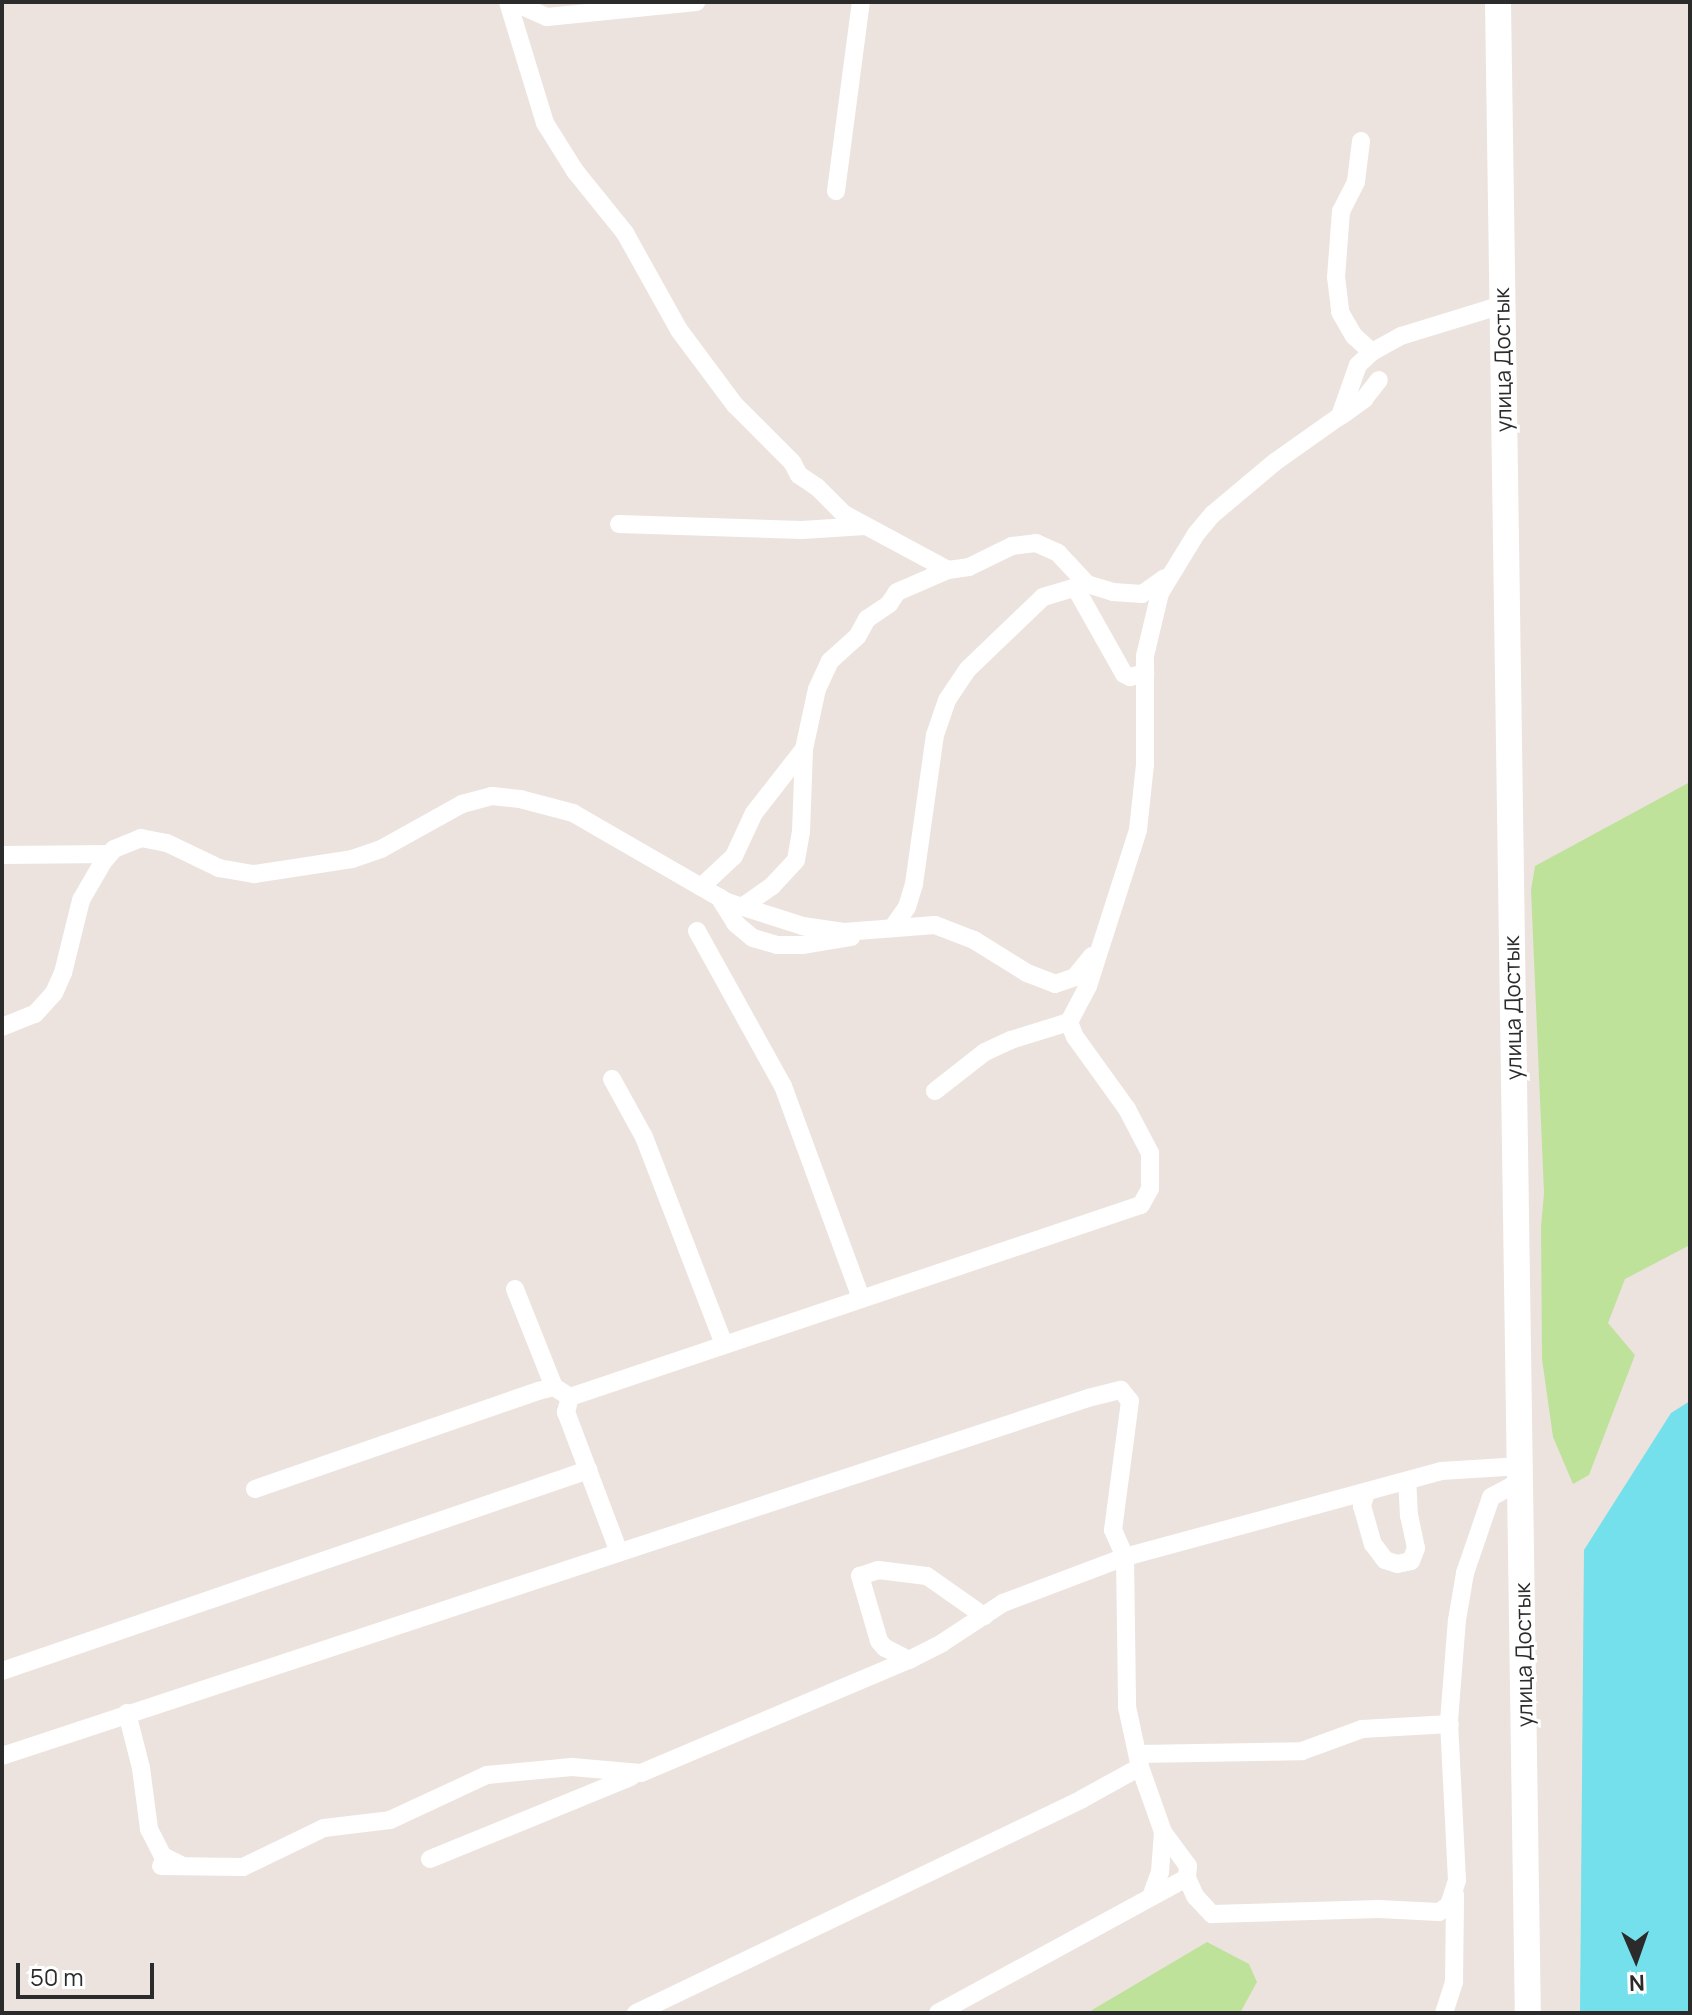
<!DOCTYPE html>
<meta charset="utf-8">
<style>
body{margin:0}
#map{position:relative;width:1692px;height:2015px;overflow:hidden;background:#ece3de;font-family:Manrope,sans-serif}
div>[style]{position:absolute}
.green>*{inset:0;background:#bfe29b}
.water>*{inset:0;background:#73e0ec}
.minor>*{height:18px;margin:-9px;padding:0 9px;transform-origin:9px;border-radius:9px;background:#fff}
.secondary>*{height:26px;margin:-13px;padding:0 13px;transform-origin:13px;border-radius:13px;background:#fff}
span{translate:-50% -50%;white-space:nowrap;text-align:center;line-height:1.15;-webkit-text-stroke:6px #fff;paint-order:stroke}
.street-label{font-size:22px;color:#2b2b2b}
.frame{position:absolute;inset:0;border:4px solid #2b2b2b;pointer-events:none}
.north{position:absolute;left:1596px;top:1919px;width:80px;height:80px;-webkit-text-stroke:6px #fff;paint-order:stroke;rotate:178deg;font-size:22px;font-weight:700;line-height:32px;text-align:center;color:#2b2b2b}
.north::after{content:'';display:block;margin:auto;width:28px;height:36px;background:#2b2b2b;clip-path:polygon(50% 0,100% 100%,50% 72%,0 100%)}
.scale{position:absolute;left:16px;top:1963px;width:138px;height:36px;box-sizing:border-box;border:4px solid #2b2b2b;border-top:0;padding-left:10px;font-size:24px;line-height:28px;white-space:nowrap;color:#2b2b2b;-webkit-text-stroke:6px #fff;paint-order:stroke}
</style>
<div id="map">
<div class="green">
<i style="clip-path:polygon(1690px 782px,1690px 1245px,1625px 1279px,1608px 1323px,1635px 1355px,1589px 1475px,1573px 1484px,1553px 1437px,1542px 1359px,1541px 1227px,1544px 1193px,1531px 890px,1535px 866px)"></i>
<i style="clip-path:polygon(1207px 1942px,1249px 1964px,1257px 1982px,1240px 2013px,1087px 2013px)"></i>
</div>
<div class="water">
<i style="clip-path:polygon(1690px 1401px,1690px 2013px,1580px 2013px,1584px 1550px,1671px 1413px)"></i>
</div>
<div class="minor">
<i style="left:508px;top:2px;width:127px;rotate:73deg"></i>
<i style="left:545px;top:123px;width:57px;rotate:58deg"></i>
<i style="left:575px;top:171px;width:80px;rotate:51.1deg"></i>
<i style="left:625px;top:233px;width:111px;rotate:60.9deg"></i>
<i style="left:679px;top:330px;width:94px;rotate:53.3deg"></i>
<i style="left:735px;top:405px;width:81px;rotate:45deg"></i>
<i style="left:792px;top:462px;width:15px;rotate:62deg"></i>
<i style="left:799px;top:475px;width:22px;rotate:34deg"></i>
<i style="left:817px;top:487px;width:38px;rotate:45deg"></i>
<i style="left:844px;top:514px;width:118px;rotate:28.3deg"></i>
<i style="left:948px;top:570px;width:21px;rotate:-8deg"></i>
<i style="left:969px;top:567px;width:48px;rotate:-26deg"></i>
<i style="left:1012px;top:546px;width:24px;rotate:-7deg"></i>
<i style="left:1036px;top:543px;width:24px;rotate:24deg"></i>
<i style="left:1058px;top:553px;width:42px;rotate:46.9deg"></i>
<i style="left:1087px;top:584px;width:27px;rotate:17deg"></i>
<i style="left:1113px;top:592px;width:29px;rotate:4deg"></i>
<i style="left:1142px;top:594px;width:28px;rotate:-35deg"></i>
<i style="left:513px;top:2px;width:37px;rotate:24deg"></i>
<i style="left:547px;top:17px;width:150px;rotate:-5.7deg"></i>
<i style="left:1361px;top:141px;width:41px;rotate:97deg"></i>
<i style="left:1356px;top:182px;width:33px;rotate:117deg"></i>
<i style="left:1341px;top:211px;width:66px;rotate:94.3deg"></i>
<i style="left:1336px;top:277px;width:35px;rotate:83deg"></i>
<i style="left:1340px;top:312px;width:28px;rotate:60deg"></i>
<i style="left:1354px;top:336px;width:24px;rotate:42deg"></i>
<i style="left:836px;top:191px;width:191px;rotate:-82.5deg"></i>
<i style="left:1341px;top:416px;width:29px;rotate:-36deg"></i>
<i style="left:1364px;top:399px;width:24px;rotate:-52deg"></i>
<i style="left:619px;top:524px;width:183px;rotate:1.9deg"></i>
<i style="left:802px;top:530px;width:63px;rotate:-3.6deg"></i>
<i style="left:1075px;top:587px;width:100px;rotate:60.6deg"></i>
<i style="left:1124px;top:674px;width:7px;rotate:27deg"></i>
<i style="left:1130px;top:677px;width:16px;rotate:-15deg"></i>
<i style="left:2px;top:855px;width:108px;rotate:-0.5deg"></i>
<i style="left:701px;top:887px;width:45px;rotate:-43.2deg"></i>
<i style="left:734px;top:856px;width:47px;rotate:-65.1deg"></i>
<i style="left:754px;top:813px;width:81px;rotate:-52deg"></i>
<i style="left:719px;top:897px;width:31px;rotate:58deg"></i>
<i style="left:735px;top:923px;width:23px;rotate:40deg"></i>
<i style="left:753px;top:938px;width:25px;rotate:16deg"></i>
<i style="left:777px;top:945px;width:25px"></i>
<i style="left:802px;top:945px;width:50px;rotate:-9.3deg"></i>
<i style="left:742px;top:907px;width:37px;rotate:-35deg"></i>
<i style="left:772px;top:886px;width:35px;rotate:-47deg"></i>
<i style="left:796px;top:860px;width:28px;rotate:-80deg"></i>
<i style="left:801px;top:832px;width:83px;rotate:-87.9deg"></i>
<i style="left:804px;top:749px;width:61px;rotate:-77.8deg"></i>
<i style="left:817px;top:689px;width:31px;rotate:-65deg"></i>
<i style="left:830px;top:661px;width:36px;rotate:-42deg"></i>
<i style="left:857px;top:637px;width:21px;rotate:-61deg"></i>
<i style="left:867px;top:619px;width:27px;rotate:-34deg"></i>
<i style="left:889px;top:604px;width:14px;rotate:-56deg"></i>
<i style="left:897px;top:592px;width:56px;rotate:-23.3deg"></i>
<i style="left:893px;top:927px;width:24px;rotate:-55deg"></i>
<i style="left:907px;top:907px;width:24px;rotate:-73deg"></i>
<i style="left:914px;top:884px;width:150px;rotate:-82deg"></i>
<i style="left:935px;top:735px;width:37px;rotate:-71deg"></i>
<i style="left:947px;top:700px;width:37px;rotate:-56deg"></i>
<i style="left:968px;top:669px;width:104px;rotate:-43.8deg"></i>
<i style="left:1043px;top:597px;width:46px;rotate:-16.5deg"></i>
<i style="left:697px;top:931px;width:177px;rotate:61deg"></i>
<i style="left:783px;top:1086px;width:226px;rotate:69.8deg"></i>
<i style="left:2px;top:1027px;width:35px;rotate:-22deg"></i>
<i style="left:35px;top:1014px;width:28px;rotate:-48deg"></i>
<i style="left:54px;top:993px;width:22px;rotate:-66deg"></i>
<i style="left:63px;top:973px;width:75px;rotate:-76.1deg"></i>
<i style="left:81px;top:900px;width:44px;rotate:-59.9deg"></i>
<i style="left:103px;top:862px;width:17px;rotate:-50deg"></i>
<i style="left:114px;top:849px;width:29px;rotate:-22deg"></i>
<i style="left:141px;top:838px;width:26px;rotate:11deg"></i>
<i style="left:167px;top:843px;width:58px;rotate:25.7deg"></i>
<i style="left:219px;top:868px;width:36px;rotate:10deg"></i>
<i style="left:254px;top:874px;width:99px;rotate:-8.7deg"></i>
<i style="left:352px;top:859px;width:31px;rotate:-19deg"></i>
<i style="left:381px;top:849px;width:93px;rotate:-29.1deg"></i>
<i style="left:462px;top:804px;width:31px;rotate:-15deg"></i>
<i style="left:492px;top:796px;width:28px;rotate:6deg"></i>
<i style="left:520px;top:799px;width:55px;rotate:14.8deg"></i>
<i style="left:573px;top:813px;width:178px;rotate:30deg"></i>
<i style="left:727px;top:902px;width:80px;rotate:17.5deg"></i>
<i style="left:803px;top:926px;width:41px;rotate:8.3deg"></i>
<i style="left:844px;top:932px;width:91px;rotate:-4.4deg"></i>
<i style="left:935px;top:925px;width:42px;rotate:21deg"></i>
<i style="left:974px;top:940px;width:62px;rotate:31.9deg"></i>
<i style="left:1027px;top:973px;width:30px;rotate:21deg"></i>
<i style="left:1055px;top:984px;width:21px;rotate:-19deg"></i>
<i style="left:1075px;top:977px;width:27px;rotate:-51deg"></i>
<i style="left:612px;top:1079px;width:66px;rotate:61.1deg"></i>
<i style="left:644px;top:1137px;width:222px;rotate:68.9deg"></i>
<i style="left:935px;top:1091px;width:63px;rotate:-38deg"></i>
<i style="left:985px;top:1052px;width:29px;rotate:-25deg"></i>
<i style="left:1011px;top:1040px;width:61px;rotate:-17.2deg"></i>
<i style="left:515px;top:1289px;width:105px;rotate:68.3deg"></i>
<i style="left:570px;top:1397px;width:16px;rotate:105deg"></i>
<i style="left:566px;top:1412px;width:150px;rotate:69.3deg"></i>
<i style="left:255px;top:1489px;width:299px;rotate:-19.1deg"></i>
<i style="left:538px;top:1391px;width:16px;rotate:-14deg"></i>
<i style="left:554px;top:1387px;width:19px;rotate:32deg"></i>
<i style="left:570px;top:1397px;width:602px;rotate:-18.59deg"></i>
<i style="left:1141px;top:1205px;width:18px;rotate:-61deg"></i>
<i style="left:1150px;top:1189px;width:36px;rotate:-90deg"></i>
<i style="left:1150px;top:1153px;width:50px;rotate:-117.6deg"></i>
<i style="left:1127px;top:1109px;width:89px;rotate:-125.8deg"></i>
<i style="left:1075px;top:1037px;width:16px;rotate:-112deg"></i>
<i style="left:1069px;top:1022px;width:41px;rotate:-62.2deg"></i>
<i style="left:1088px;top:986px;width:164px;rotate:-72.2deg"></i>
<i style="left:1138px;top:830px;width:65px;rotate:-83.9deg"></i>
<i style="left:1145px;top:765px;width:109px;rotate:-90deg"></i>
<i style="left:1145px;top:656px;width:65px;rotate:-76.6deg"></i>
<i style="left:1160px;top:593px;width:69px;rotate:-58.6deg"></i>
<i style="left:1196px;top:534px;width:26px;rotate:-50deg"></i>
<i style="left:1213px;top:514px;width:81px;rotate:-40deg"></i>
<i style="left:1275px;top:462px;width:80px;rotate:-35.3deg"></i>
<i style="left:1340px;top:416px;width:54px;rotate:-70.6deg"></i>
<i style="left:1358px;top:365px;width:19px;rotate:-43deg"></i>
<i style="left:1372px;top:352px;width:33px;rotate:-29deg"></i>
<i style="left:1401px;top:336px;width:106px;rotate:-17.1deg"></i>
<i style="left:1366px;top:1492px;width:15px;rotate:106deg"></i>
<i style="left:1362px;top:1506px;width:40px;rotate:74deg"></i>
<i style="left:1373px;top:1544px;width:20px;rotate:53deg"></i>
<i style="left:1385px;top:1560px;width:13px;rotate:18deg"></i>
<i style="left:1397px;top:1564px;width:14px;rotate:-12deg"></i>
<i style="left:1411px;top:1561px;width:14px;rotate:-69deg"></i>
<i style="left:1416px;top:1548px;width:33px;rotate:-102deg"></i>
<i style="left:1409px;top:1516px;width:35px;rotate:-93deg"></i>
<i style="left:909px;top:1660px;width:27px;rotate:-153deg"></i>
<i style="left:885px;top:1648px;width:9px;rotate:-131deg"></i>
<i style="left:879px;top:1641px;width:68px;rotate:-106.3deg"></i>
<i style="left:860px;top:1576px;width:19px;rotate:-18deg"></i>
<i style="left:878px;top:1570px;width:49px;rotate:7deg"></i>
<i style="left:927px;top:1576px;width:70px;rotate:35.1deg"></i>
<i style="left:2px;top:1671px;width:620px;rotate:-18.93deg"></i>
<i style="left:127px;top:1713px;width:57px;rotate:75.7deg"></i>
<i style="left:141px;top:1768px;width:62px;rotate:82.5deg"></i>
<i style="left:149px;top:1829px;width:30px;rotate:63deg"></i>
<i style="left:163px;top:1856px;width:20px;rotate:27deg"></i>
<i style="left:1138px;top:1754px;width:164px;rotate:-1deg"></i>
<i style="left:1302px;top:1751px;width:64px;rotate:-20.1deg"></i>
<i style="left:1362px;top:1729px;width:88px;rotate:-3.3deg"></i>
<i style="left:2px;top:1756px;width:1143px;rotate:-18.24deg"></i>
<i style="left:1088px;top:1398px;width:34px;rotate:-14deg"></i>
<i style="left:1121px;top:1390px;width:14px;rotate:51deg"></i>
<i style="left:1130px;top:1401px;width:130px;rotate:97.5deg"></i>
<i style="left:1113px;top:1530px;width:30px;rotate:66deg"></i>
<i style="left:1125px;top:1557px;width:150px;rotate:89.2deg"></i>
<i style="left:1127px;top:1707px;width:61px;rotate:77.8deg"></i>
<i style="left:1140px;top:1767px;width:69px;rotate:70.5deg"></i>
<i style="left:1163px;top:1832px;width:42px;rotate:53.7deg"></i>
<i style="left:1188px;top:1866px;width:12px;rotate:95deg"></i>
<i style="left:1187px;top:1878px;width:20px;rotate:66deg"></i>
<i style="left:1195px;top:1896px;width:25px;rotate:47deg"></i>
<i style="left:1212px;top:1914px;width:167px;rotate:-1.7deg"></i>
<i style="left:1379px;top:1909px;width:60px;rotate:2.9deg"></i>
<i style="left:1439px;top:1912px;width:12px;rotate:-35deg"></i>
<i style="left:1449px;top:1905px;width:26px;rotate:-72deg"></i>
<i style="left:1457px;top:1880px;width:159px;rotate:-92.9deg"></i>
<i style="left:1449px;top:1721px;width:101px;rotate:-85.5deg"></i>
<i style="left:1457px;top:1620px;width:48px;rotate:-80.3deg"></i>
<i style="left:1465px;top:1573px;width:80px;rotate:-71.1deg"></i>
<i style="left:1491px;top:1497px;width:34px;rotate:-28deg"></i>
<i style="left:430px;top:1859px;width:217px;rotate:-22.2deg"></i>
<i style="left:161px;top:1866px;width:82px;rotate:0.7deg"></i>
<i style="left:243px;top:1867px;width:90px;rotate:-25.7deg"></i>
<i style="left:324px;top:1828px;width:66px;rotate:-6.9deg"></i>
<i style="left:390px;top:1820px;width:107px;rotate:-24.9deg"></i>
<i style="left:487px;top:1775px;width:85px;rotate:-5.4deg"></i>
<i style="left:572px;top:1767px;width:69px;rotate:5deg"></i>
<i style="left:641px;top:1773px;width:291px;rotate:-22.9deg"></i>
<i style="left:909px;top:1660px;width:37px;rotate:-27deg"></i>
<i style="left:942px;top:1643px;width:73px;rotate:-33.3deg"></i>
<i style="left:1003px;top:1603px;width:130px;rotate:-20.7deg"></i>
<i style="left:1125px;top:1557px;width:327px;rotate:-15.2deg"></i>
<i style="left:1441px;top:1471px;width:80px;rotate:-3.6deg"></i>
<i style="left:1152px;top:1894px;width:23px;rotate:-70deg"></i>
<i style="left:1160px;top:1872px;width:40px;rotate:-85.7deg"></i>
<i style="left:636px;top:2013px;width:495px;rotate:-25.6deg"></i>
<i style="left:1082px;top:1799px;width:66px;rotate:-28.9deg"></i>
<i style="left:938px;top:2013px;width:283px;rotate:-28.5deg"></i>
<i style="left:1444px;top:2013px;width:33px;rotate:-72deg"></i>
<i style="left:1454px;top:1982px;width:87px;rotate:-89.3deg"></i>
</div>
<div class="secondary">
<i style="left:1498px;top:2px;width:2011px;rotate:89.15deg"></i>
</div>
<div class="street-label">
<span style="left:1503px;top:360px;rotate:-91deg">улица Достык</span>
<span style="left:1513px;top:1008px;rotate:-91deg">улица Достык</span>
<span style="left:1524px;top:1655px;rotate:-91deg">улица Достык</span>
</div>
<div class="frame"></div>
<div class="north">N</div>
<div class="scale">50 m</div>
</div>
